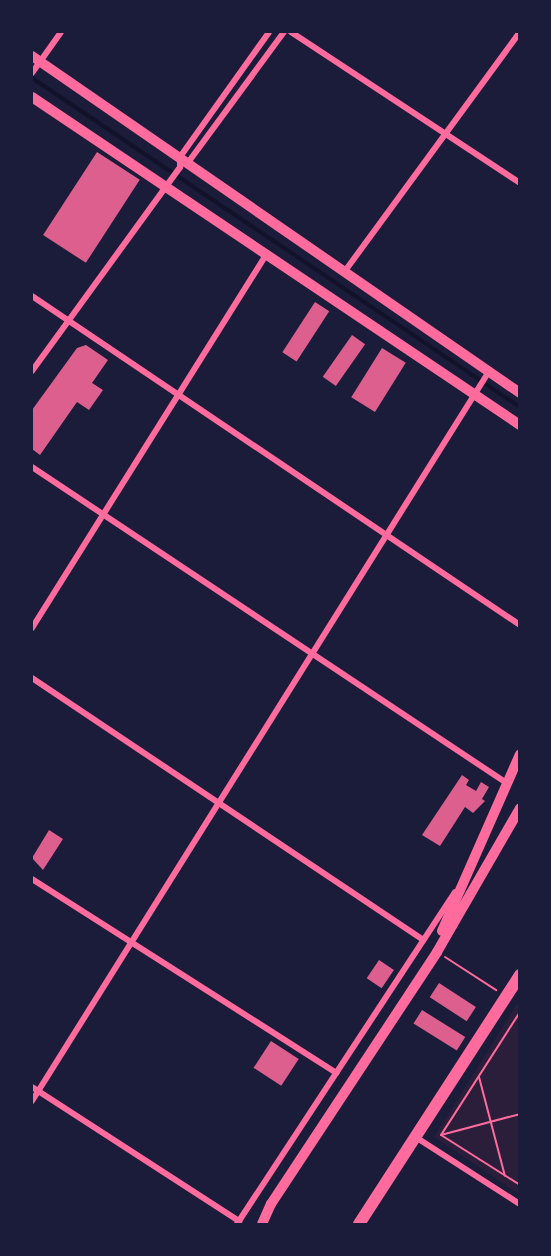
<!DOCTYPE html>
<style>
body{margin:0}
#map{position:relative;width:551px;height:1256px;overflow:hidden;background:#1b1b3a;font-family:"Source Sans 3",sans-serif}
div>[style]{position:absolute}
.green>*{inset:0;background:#2a1e3b}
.stream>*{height:4px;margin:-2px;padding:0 2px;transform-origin:2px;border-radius:2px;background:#12122b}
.building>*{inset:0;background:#dd5f8e;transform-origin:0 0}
.path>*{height:2px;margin:-1px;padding:0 1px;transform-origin:1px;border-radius:1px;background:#ff6b9d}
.minor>*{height:6px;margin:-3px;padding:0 3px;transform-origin:3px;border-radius:3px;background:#ff6b9d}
.secondary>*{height:10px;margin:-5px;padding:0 5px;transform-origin:5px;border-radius:5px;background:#ff6b9d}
.primary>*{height:12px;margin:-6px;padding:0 6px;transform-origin:6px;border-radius:6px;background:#ff6b9d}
span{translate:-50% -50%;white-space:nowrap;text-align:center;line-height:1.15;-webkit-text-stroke:5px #1b1b3a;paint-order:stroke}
.frame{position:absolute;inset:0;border:33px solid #1b1b3a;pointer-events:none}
</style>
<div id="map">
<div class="green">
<i style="clip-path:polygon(519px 1001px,519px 1194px,434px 1137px)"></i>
</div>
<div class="stream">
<i style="left:32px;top:78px;width:589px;rotate:33.99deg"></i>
</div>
<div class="building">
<i style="left:97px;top:152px;width:51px;height:99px;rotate:33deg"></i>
<i style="left:315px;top:302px;width:17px;height:60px;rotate:33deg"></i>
<i style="left:352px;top:335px;width:16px;height:51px;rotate:35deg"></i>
<i style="clip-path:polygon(86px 345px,108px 360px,92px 383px,103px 390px,89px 410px,77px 402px,40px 455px,32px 449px,32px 410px,77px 348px)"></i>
<i style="left:382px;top:348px;width:28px;height:58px;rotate:32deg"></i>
<i style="clip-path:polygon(462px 775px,469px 780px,466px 785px,476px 791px,481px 782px,489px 787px,482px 799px,485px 801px,473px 813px,465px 807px,440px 846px,422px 835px)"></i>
<i style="clip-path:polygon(49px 830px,63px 839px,43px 870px,32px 858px)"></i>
<i style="left:379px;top:960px;width:18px;height:22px;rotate:34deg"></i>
<i style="left:439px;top:983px;width:44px;height:17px;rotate:33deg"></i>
<i style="left:422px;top:1010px;width:51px;height:16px;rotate:32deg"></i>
<i style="left:271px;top:1041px;width:33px;height:32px;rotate:33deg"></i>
</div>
<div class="path">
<i style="left:445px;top:957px;width:61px;rotate:32.9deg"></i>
<i style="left:520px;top:1012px;width:146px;rotate:122.7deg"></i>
<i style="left:441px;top:1135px;width:93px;rotate:32.3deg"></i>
<i style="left:479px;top:1077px;width:102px;rotate:75.3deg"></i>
<i style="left:441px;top:1135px;width:82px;rotate:-14.9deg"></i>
</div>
<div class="minor">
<i style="left:291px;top:32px;width:274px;rotate:33.4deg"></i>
<i style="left:32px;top:73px;width:50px;rotate:-54.7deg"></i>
<i style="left:187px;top:164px;width:164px;rotate:-53.7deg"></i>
<i style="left:345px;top:271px;width:296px;rotate:-53.8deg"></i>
<i style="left:32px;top:296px;width:589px;rotate:33.99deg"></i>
<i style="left:32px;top:371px;width:252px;rotate:-54deg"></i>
<i style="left:180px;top:167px;width:10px;rotate:-90deg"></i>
<i style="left:180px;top:157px;width:153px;rotate:-54.5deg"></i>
<i style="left:32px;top:467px;width:572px;rotate:33.66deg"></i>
<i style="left:32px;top:628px;width:438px;rotate:-57.9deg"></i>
<i style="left:32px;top:678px;width:471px;rotate:33.8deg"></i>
<i style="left:32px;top:879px;width:361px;rotate:32.5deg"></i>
<i style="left:32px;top:1087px;width:247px;rotate:32.9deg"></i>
<i style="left:32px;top:1101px;width:859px;rotate:-57.94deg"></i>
<i style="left:417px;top:1138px;width:122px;rotate:32.7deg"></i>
<i style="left:237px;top:1224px;width:397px;rotate:-56.7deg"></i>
</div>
<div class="secondary">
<i style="left:32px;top:56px;width:593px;rotate:34.63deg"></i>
<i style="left:32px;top:97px;width:588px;rotate:33.91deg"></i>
<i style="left:442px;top:931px;width:193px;rotate:-66.2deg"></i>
<i style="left:262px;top:1224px;width:22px;rotate:-66deg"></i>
<i style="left:271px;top:1204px;width:302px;rotate:-56.6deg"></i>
<i style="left:437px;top:952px;width:166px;rotate:-60deg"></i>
</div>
<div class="primary">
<i style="left:359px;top:1224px;width:297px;rotate:-57.1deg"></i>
</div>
<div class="frame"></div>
</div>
